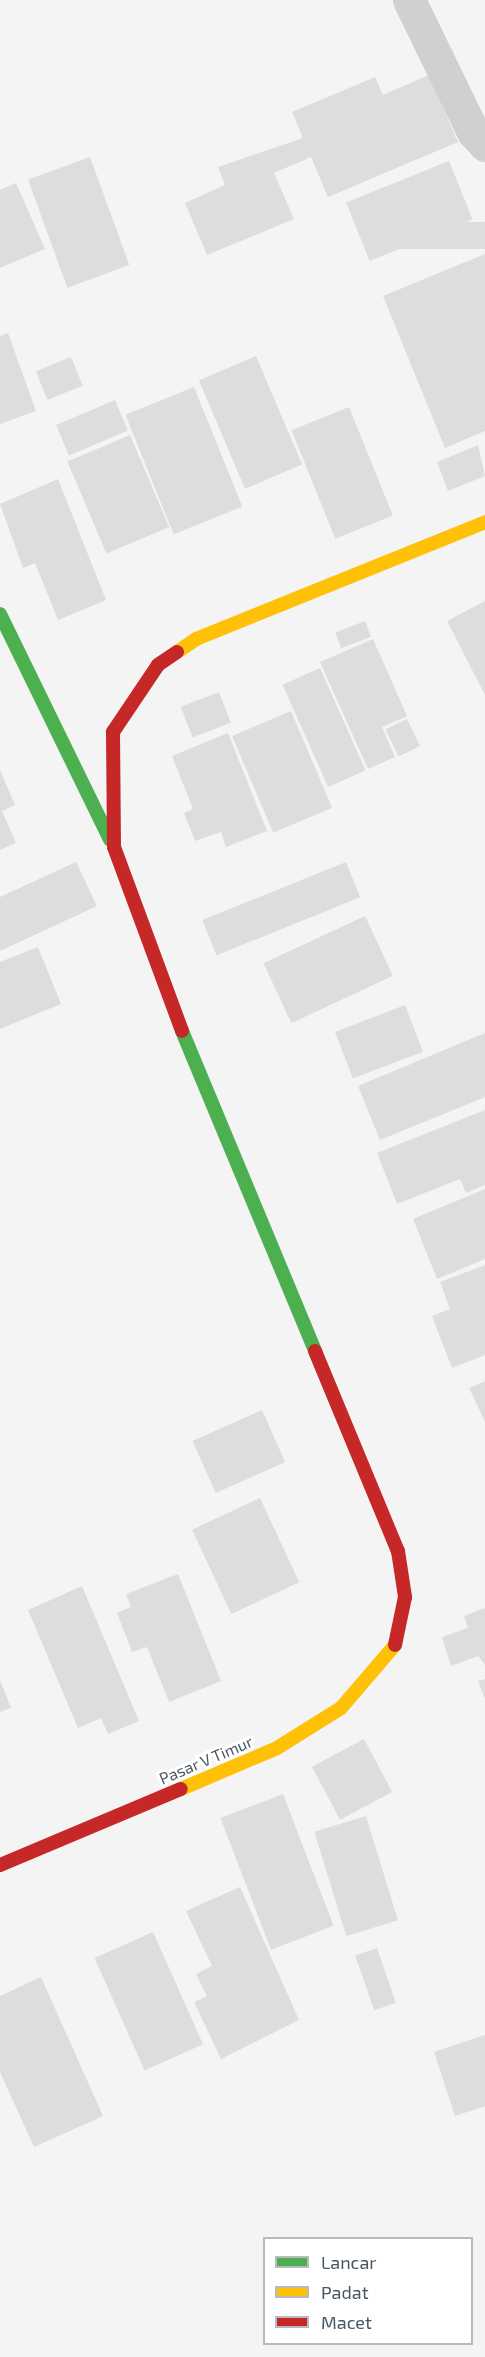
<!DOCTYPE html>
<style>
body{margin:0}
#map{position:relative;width:485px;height:2357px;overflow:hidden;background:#f4f4f4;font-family:"Exo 2",sans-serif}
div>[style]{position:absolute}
.building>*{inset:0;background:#ddddde;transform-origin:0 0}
.street>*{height:33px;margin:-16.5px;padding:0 16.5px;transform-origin:16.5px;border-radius:16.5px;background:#ced0d2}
.fast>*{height:14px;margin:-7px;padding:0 7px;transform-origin:7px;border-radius:7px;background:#4caf50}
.slow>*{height:14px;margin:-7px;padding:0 7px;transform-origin:7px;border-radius:7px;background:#ffc107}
.jam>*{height:14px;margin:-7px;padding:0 7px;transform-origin:7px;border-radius:7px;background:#c62828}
span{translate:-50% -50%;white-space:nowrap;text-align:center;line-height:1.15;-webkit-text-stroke:6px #fff;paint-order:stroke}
.street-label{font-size:16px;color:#4a5661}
.legend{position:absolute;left:263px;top:2237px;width:210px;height:108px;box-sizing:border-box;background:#fff;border:2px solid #b7bbc0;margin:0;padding:8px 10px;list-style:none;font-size:18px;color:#4a5661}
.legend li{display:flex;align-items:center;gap:12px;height:30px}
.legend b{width:30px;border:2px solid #b7bbc0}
</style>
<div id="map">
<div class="building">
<i style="clip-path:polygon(429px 75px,458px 142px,328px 197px,311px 157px,274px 173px,294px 219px,207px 255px,185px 203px,225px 185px,218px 167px,303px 138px,292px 112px,375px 77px,383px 95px)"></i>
<i style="left:90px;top:157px;width:115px;height:66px;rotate:70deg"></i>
<i style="left:449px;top:161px;width:63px;height:111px;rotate:68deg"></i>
<i style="clip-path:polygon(16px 183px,45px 249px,0 268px,0 190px)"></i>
<i style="left:485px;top:222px;width:27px;height:102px;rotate:90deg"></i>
<i style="clip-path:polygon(485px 254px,485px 431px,445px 448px,383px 296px)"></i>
<i style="clip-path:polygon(8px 333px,36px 411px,0 424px,0 336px)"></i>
<i style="left:256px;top:356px;width:118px;height:62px;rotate:67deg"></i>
<i style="left:71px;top:357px;width:31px;height:38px;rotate:68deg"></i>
<i style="left:194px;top:387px;width:129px;height:74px;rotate:68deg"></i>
<i style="left:115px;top:400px;width:33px;height:64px;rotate:67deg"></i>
<i style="left:349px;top:407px;width:117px;height:62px;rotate:68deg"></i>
<i style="left:130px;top:435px;width:100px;height:68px;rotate:67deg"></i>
<i style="clip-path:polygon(478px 445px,485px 476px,448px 491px,437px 462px)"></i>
<i style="clip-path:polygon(58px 479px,106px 600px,58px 620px,35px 563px,23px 568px,0 504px)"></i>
<i style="clip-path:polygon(485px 601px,485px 695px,447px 621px)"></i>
<i style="left:365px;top:621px;width:17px;height:32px;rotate:69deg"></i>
<i style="clip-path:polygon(373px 639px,407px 716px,382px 727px,395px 757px,368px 769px,320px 662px)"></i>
<i style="left:320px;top:668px;width:112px;height:41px;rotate:66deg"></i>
<i style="left:219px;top:692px;width:33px;height:41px;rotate:69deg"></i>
<i style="left:291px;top:711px;width:105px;height:64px;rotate:67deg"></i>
<i style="left:407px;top:719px;width:30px;height:24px;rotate:64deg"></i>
<i style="clip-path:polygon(228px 733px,267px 831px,226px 847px,221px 832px,195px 841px,184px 813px,193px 809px,172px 756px)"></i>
<i style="clip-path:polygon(0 770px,15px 805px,2px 811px,16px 843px,0 850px)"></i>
<i style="clip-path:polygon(76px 862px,97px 906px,0 951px,0 897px)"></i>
<i style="left:346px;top:862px;width:38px;height:155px;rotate:68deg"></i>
<i style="left:365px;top:916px;width:66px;height:112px;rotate:65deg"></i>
<i style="clip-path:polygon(38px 947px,61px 1004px,0 1029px,0 962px)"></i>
<i style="left:405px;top:1005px;width:50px;height:75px;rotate:69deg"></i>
<i style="clip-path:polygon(485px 1033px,485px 1097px,380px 1140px,358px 1086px)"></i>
<i style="clip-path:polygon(485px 1110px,485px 1185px,466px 1193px,460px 1179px,397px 1204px,377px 1153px)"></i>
<i style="clip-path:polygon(485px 1189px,485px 1259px,437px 1279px,413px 1219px)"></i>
<i style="clip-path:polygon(485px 1265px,485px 1355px,452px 1368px,432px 1316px,450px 1309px,440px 1282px)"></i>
<i style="clip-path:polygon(485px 1381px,485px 1422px,469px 1388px)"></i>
<i style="left:262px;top:1410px;width:57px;height:76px;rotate:66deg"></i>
<i style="left:260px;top:1498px;width:93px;height:75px;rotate:65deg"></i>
<i style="clip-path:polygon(178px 1574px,221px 1681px,169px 1702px,147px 1647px,132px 1652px,117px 1613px,131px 1607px,126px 1594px)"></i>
<i style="clip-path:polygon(82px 1586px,139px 1721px,108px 1734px,101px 1718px,78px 1728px,28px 1610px)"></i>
<i style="clip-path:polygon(485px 1608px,485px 1665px,478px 1656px,451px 1666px,442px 1637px,468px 1628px,464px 1616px)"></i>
<i style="clip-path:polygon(485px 1679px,485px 1699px,478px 1681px)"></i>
<i style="clip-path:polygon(0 1680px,11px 1708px,0 1712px)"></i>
<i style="left:364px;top:1739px;width:60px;height:59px;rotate:62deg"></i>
<i style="left:283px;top:1794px;width:141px;height:67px;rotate:69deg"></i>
<i style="left:366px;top:1816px;width:109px;height:54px;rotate:73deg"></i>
<i style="clip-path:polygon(240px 1887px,299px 2020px,221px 2059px,194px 2002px,207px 1996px,196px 1974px,212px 1966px,186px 1911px)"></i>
<i style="left:153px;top:1932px;width:123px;height:64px;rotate:66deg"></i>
<i style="left:377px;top:1948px;width:58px;height:23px;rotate:71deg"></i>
<i style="clip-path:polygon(41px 1977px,103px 2116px,34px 2147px,0 2072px,0 1996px)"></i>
<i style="clip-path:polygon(485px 2035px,485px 2106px,455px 2116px,434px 2052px)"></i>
</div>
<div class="street">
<i style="left:409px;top:0;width:147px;rotate:64.1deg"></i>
<i style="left:473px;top:132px;width:18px;rotate:47deg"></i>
</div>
<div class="fast">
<i style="left:0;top:614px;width:251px;rotate:64deg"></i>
<i style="left:182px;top:1031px;width:347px;rotate:67.4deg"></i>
</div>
<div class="slow">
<i style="left:177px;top:652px;width:23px;rotate:-34deg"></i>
<i style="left:196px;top:639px;width:312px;rotate:-22deg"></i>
<i style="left:181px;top:1789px;width:104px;rotate:-23.1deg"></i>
<i style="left:277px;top:1748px;width:75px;rotate:-32deg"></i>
<i style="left:341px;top:1708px;width:83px;rotate:-49.4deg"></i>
</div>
<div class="jam">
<i style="left:177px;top:652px;width:23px;rotate:146deg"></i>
<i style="left:158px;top:665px;width:81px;rotate:123.9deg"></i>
<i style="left:113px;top:732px;width:115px;rotate:89.5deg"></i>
<i style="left:114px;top:847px;width:196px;rotate:69.7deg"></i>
<i style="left:315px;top:1351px;width:217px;rotate:67.5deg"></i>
<i style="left:398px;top:1551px;width:47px;rotate:81.3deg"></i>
<i style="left:405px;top:1597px;width:49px;rotate:101.8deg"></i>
<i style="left:0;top:1865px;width:196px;rotate:-22.8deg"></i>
</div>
<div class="street-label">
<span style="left:206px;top:1760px;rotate:-23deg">Pasar V Timur</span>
</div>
<ul class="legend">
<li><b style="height:8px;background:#4caf50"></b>Lancar</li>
<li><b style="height:8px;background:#ffc107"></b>Padat</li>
<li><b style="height:8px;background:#c62828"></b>Macet</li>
</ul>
</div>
